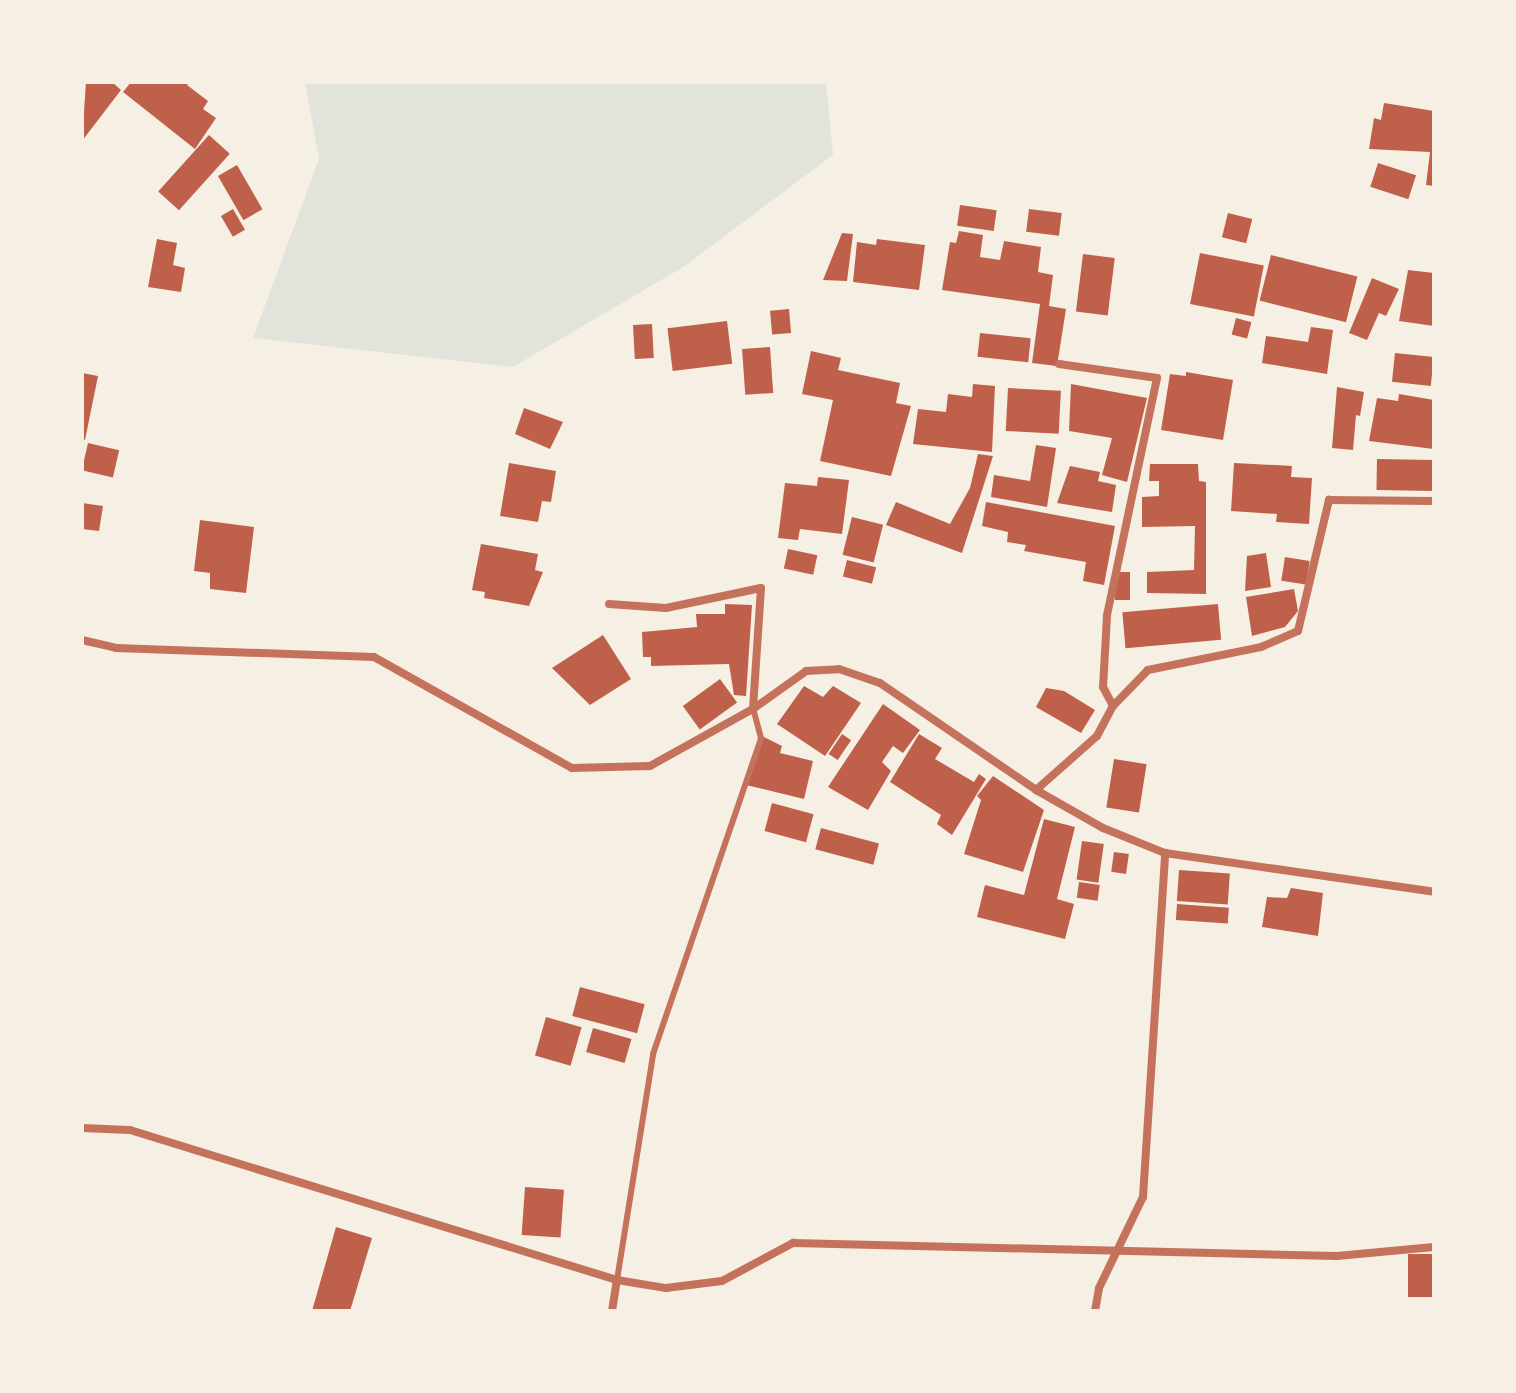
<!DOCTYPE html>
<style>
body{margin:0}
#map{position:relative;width:1516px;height:1393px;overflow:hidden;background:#f6efe4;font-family:"Space Grotesk",sans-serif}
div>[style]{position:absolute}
.green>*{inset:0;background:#e2e4dc}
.building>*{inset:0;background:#bf614a;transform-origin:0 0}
.service>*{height:6px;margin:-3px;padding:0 3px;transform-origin:3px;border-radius:3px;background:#c5725c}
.minor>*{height:8px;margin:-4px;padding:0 4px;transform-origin:4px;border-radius:4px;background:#c5725c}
span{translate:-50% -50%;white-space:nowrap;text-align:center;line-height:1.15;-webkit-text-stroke:7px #f6efe4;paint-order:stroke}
.frame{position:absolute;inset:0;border:84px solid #f6efe4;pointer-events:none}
</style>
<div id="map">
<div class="green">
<i style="clip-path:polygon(305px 82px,826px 82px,833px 155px,685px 266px,513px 367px,253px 338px,319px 159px)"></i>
</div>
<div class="building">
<i style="clip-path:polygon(86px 82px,112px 82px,121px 90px,82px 141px)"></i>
<i style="clip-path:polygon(131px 82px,190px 82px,187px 85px,208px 101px,203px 109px,216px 118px,195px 149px,123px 92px)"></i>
<i style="clip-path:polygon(1384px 103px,1434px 111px,1434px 186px,1426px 185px,1430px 152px,1369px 149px,1374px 118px,1381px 120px)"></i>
<i style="left:209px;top:135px;width:28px;height:76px;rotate:42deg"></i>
<i style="left:1378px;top:163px;width:40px;height:25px;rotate:18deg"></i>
<i style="left:237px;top:165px;width:51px;height:22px;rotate:60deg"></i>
<i style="left:960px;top:205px;width:37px;height:21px;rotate:8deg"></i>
<i style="left:233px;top:209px;width:24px;height:14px;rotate:60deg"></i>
<i style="left:1029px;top:209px;width:33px;height:23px;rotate:7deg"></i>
<i style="left:1228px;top:213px;width:25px;height:25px;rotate:14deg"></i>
<i style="clip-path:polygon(959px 231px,983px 235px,980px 257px,1000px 260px,1004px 241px,1041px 247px,1038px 272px,1053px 275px,1049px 306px,1066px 309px,1057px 366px,1032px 363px,1040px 304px,942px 290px,950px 242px,956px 243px)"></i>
<i style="clip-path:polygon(842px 233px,853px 234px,847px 281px,823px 280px)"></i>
<i style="clip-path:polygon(157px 239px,177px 243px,173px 265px,185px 268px,181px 292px,148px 287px)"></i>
<i style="clip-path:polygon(877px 239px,925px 245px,919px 290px,853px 282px,857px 242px,876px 245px)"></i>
<i style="left:1200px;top:253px;width:65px;height:52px;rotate:11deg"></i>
<i style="left:1083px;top:254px;width:32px;height:58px;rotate:7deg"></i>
<i style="left:1271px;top:255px;width:89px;height:47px;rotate:14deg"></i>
<i style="clip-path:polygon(1408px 270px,1434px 273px,1434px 326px,1399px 321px)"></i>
<i style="clip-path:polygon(1372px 278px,1399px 289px,1386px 316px,1379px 313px,1367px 340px,1349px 333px)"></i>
<i style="left:789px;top:309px;width:24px;height:19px;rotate:85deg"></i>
<i style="left:1236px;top:318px;width:16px;height:17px;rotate:15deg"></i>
<i style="left:727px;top:321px;width:43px;height:60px;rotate:83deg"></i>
<i style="left:652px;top:324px;width:34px;height:19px;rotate:87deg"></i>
<i style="clip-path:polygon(1311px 327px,1333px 330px,1327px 374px,1262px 363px,1266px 336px,1308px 342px)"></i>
<i style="left:980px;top:333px;width:51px;height:24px;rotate:6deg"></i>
<i style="left:770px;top:347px;width:46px;height:28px;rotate:86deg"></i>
<i style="clip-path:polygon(811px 351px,841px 358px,838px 370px,900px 383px,896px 403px,911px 406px,891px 476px,820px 461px,833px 400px,802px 394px)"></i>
<i style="left:1395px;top:353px;width:39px;height:29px;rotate:6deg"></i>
<i style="clip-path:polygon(1186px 372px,1233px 380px,1223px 440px,1161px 430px,1170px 374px,1186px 376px)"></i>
<i style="clip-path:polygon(82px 373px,98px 376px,85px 440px,82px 439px)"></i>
<i style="clip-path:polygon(973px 384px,995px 386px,992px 452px,913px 444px,918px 409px,946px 412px,948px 394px,972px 397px)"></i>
<i style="clip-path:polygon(1071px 384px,1147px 398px,1127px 482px,1102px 475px,1112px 438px,1069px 431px)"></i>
<i style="clip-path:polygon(1337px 387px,1364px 392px,1360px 416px,1356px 415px,1353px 450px,1332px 448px)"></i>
<i style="left:1008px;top:388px;width:53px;height:43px;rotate:3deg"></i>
<i style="clip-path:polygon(1399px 394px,1434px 400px,1434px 449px,1369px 441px,1377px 398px,1398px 401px)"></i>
<i style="clip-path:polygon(524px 408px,563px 422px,550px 449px,515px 434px)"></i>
<i style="left:88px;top:443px;width:32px;height:28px;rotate:13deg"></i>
<i style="clip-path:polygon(1036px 445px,1056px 448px,1047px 507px,991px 497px,994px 475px,1030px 481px)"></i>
<i style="clip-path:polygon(978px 454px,993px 456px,962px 553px,886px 525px,896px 502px,950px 524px,970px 488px)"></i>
<i style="left:1377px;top:459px;width:57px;height:31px;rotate:1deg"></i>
<i style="clip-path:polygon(509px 463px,556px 471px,551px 502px,542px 501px,538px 522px,500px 516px)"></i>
<i style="clip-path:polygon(1234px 463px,1292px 466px,1291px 477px,1312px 478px,1309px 524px,1276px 522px,1277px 514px,1231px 511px)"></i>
<i style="clip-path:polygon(1150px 464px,1198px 464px,1199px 481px,1206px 482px,1206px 594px,1147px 593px,1147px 572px,1194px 570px,1195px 526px,1142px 527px,1142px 497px,1159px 496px,1159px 481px,1149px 481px)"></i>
<i style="clip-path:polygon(1070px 466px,1100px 472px,1098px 481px,1116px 485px,1112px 512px,1057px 503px)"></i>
<i style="clip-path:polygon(818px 477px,849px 480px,842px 534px,800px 529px,798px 540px,778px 538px,785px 483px,817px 486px)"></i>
<i style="clip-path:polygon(986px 502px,1115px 526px,1104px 585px,1083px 581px,1086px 562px,1024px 551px,1026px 545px,1007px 542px,1008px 532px,982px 526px)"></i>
<i style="clip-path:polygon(82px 503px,103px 506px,99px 531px,82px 529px)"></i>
<i style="left:852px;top:517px;width:32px;height:39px;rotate:14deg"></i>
<i style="clip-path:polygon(200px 520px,254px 527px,246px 593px,210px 589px,210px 573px,194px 571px)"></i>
<i style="clip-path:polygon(481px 544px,538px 554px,535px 570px,543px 572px,529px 606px,484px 598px,485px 592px,472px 590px)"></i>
<i style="left:788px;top:549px;width:30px;height:20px;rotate:12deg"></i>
<i style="clip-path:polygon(1266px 553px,1271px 587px,1245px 591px,1247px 556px)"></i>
<i style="left:1285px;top:557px;width:25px;height:24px;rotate:9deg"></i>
<i style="left:847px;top:560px;width:30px;height:17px;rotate:14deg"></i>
<i style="left:1130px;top:572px;width:28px;height:15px;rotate:90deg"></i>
<i style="clip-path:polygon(1294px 589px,1298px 611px,1285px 627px,1252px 636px,1246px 597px)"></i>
<i style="clip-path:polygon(725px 604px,752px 605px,746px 696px,734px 695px,729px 664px,651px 666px,651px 657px,643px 657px,642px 632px,697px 627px,696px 614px,725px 614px)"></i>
<i style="left:1218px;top:604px;width:36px;height:96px;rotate:85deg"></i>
<i style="clip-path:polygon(603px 635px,631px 679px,590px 705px,552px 668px)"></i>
<i style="left:720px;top:679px;width:29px;height:46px;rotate:54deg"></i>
<i style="clip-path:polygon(804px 686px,823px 697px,833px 686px,861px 703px,825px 756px,777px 724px)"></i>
<i style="clip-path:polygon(1046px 688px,1064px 691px,1095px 710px,1081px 733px,1036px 707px)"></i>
<i style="clip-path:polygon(883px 704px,920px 730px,903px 753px,893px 746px,882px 762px,891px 771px,868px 810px,828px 787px)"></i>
<i style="left:842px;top:734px;width:11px;height:24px;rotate:34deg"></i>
<i style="clip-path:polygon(919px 734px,942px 748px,935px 759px,974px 782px,979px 774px,986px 779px,952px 835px,937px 824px,941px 815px,890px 782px)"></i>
<i style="clip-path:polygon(764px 737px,782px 746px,780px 753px,813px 761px,804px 799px,746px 785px)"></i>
<i style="left:1114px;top:759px;width:33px;height:49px;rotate:9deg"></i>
<i style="clip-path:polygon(993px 776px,1044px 810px,1023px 872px,964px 854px,981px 800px,977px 796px)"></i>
<i style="left:772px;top:803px;width:43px;height:29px;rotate:15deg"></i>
<i style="clip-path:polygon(1044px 819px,1075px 827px,1057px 899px,1074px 904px,1065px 939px,977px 917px,985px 885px,1024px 895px)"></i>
<i style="left:821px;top:828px;width:60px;height:22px;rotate:15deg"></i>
<i style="left:1082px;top:841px;width:22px;height:39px;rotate:8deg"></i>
<i style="left:1114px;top:852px;width:15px;height:20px;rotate:8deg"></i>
<i style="left:1179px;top:870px;width:51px;height:31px;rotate:4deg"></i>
<i style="left:1079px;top:882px;width:21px;height:16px;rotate:8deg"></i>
<i style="clip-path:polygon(1291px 888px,1323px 893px,1318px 936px,1262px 927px,1267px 897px,1287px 898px)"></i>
<i style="left:1177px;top:904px;width:52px;height:16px;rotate:4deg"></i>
<i style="left:580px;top:987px;width:67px;height:30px;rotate:15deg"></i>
<i style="left:546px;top:1017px;width:37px;height:40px;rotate:16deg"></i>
<i style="left:593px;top:1028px;width:40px;height:25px;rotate:16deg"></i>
<i style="left:525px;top:1187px;width:39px;height:48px;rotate:4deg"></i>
<i style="clip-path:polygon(336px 1227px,372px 1238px,350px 1311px,312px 1311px)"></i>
<i style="left:1434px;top:1254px;width:43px;height:26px;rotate:90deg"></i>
</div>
<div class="service">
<i style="left:617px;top:1280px;width:229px;rotate:-80.9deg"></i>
<i style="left:653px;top:1054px;width:334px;rotate:-71.1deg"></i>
<i style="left:761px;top:738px;width:30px;rotate:-105deg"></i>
</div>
<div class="minor">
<i style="left:1059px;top:364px;width:99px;rotate:8.1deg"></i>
<i style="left:1157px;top:378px;width:243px;rotate:101.9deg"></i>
<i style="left:1107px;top:616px;width:71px;rotate:93.2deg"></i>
<i style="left:1103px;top:687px;width:21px;rotate:62deg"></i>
<i style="left:609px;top:604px;width:57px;rotate:4deg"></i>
<i style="left:666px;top:608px;width:97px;rotate:-11.9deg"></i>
<i style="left:761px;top:588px;width:121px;rotate:93.8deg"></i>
<i style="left:82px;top:640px;width:35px;rotate:13deg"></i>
<i style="left:116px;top:648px;width:258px;rotate:2deg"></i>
<i style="left:374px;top:657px;width:227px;rotate:29.3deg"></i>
<i style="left:572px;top:768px;width:78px;rotate:-1.5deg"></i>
<i style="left:650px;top:766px;width:118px;rotate:-29deg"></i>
<i style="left:753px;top:709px;width:65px;rotate:-35.6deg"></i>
<i style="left:806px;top:671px;width:33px;rotate:-3deg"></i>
<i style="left:839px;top:669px;width:43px;rotate:18.9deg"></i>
<i style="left:880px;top:683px;width:189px;rotate:34.4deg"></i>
<i style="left:1036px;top:790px;width:77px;rotate:29.6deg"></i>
<i style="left:1103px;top:828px;width:67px;rotate:22deg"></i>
<i style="left:1165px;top:853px;width:272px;rotate:8.2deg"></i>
<i style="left:1036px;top:790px;width:81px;rotate:-41.5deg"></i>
<i style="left:1097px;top:736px;width:34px;rotate:-62deg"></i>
<i style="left:1113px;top:706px;width:50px;rotate:-45.8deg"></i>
<i style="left:1148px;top:670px;width:115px;rotate:-11.5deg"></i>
<i style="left:1261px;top:647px;width:40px;rotate:-23.4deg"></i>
<i style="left:1298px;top:631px;width:135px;rotate:-76.7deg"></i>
<i style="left:1329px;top:500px;width:105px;rotate:0.5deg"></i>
<i style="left:82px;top:1128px;width:48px;rotate:2.4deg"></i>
<i style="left:130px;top:1130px;width:510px;rotate:17.12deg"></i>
<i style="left:617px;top:1280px;width:50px;rotate:9.3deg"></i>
<i style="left:666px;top:1288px;width:56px;rotate:-7.1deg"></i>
<i style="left:722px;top:1281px;width:81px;rotate:-28.2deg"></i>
<i style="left:793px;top:1243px;width:544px;rotate:1.37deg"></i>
<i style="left:1337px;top:1256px;width:97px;rotate:-5.3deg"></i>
<i style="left:612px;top:1311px;width:31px;rotate:-81deg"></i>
<i style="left:1095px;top:1311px;width:23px;rotate:-80deg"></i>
<i style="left:1099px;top:1288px;width:101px;rotate:-64.2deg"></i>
<i style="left:1143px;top:1197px;width:345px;rotate:-86.3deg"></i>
</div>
<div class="frame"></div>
</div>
